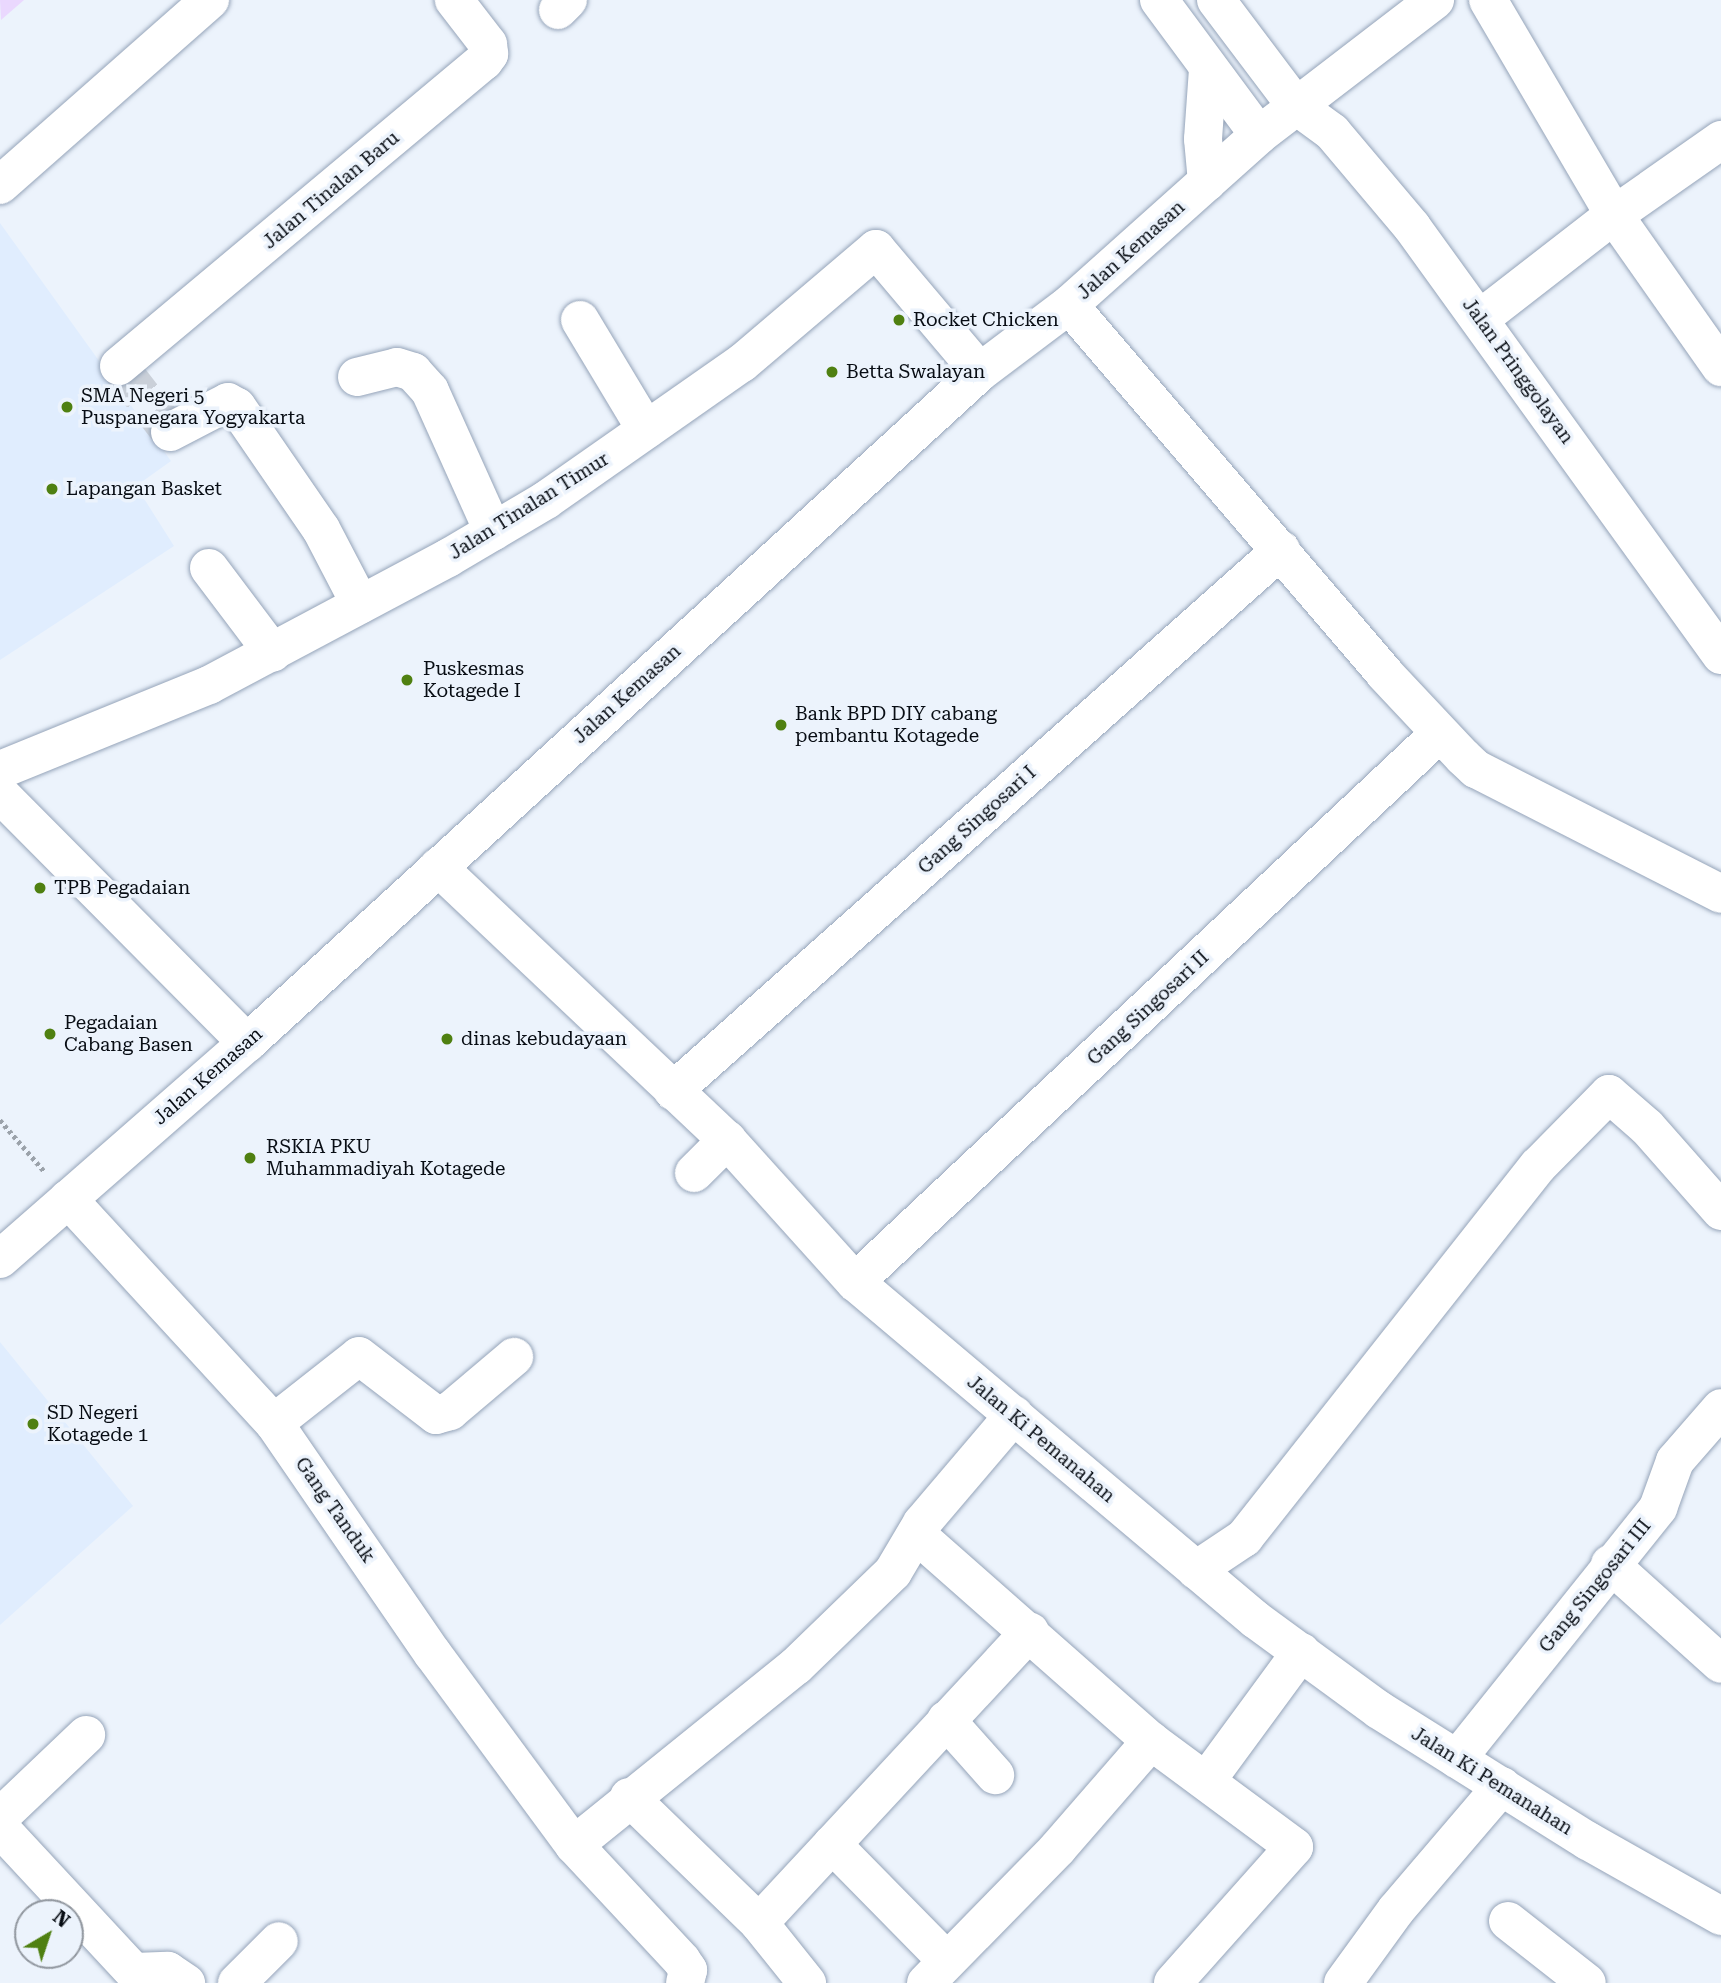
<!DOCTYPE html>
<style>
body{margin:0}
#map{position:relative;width:1721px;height:1983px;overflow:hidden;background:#ecf3fc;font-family:"Roboto Serif",serif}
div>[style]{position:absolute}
.built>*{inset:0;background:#e0edfe}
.green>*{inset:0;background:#ead8fe}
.minor-tunnel>*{height:38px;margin-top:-19px;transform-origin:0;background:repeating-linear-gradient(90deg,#cad0d9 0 38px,transparent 0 57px)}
.path>*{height:4.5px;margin-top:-2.25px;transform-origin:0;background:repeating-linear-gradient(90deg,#9ba2aa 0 3.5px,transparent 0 7px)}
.roads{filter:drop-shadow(0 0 2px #95a4b9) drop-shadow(0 0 2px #95a4b9)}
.minor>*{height:38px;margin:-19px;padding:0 19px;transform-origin:19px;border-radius:19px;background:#fff}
.major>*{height:38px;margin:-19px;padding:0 19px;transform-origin:19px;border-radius:19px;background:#fff}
.dots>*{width:19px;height:19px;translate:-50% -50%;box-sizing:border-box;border:4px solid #ecf3fc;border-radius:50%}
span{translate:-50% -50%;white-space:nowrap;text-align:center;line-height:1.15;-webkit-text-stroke:7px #ecf3fc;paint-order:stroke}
.street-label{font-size:19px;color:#080d14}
.poi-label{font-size:19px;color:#080d14}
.left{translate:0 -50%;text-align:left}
.north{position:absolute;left:14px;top:1899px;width:70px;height:70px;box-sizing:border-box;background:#ecf3fc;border:2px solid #91979f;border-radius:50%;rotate:39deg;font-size:19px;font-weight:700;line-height:28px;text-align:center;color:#080d14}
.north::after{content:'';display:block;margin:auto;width:24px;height:32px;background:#4f8011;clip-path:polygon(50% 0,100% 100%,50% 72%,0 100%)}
</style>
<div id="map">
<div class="built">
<i style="clip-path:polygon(0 223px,171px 461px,136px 486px,174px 546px,0 660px)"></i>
<i style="clip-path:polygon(0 1342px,133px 1506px,0 1625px)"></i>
</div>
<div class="green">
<i style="clip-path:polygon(0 0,24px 0,1px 20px)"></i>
</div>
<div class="minor-tunnel">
<i style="left:119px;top:366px;width:83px;rotate:52.3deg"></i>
</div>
<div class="path">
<i style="left:0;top:1120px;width:69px;rotate:49.1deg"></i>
</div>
<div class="roads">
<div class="minor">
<i style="left:1488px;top:0;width:249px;rotate:59.6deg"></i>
<i style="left:1614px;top:215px;width:186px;rotate:54.9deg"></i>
<i style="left:558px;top:10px;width:14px;rotate:-45deg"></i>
<i style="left:1295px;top:105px;width:46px;rotate:36.1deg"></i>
<i style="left:1332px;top:132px;width:124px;rotate:49.9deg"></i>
<i style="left:1412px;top:227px;width:528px;rotate:54.17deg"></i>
<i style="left:0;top:185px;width:280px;rotate:-41.4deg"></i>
<i style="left:1069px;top:305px;width:484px;rotate:49.4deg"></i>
<i style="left:1384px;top:673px;width:115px;rotate:46.8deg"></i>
<i style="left:1463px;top:757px;width:18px;rotate:43deg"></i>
<i style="left:1476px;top:769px;width:275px;rotate:27deg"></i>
<i style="left:1481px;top:318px;width:168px;rotate:-37.8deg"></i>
<i style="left:1614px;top:215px;width:131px;rotate:-35deg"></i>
<i style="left:580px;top:320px;width:128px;rotate:59deg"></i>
<i style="left:119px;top:366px;width:476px;rotate:-39.9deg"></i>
<i style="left:484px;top:61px;width:9px;rotate:-54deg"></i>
<i style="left:489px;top:54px;width:10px;rotate:-96deg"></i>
<i style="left:488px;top:44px;width:56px;rotate:-127.7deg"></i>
<i style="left:357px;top:377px;width:41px;rotate:-14deg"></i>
<i style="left:397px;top:367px;width:17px;rotate:17deg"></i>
<i style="left:413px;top:372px;width:25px;rotate:48deg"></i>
<i style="left:430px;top:391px;width:154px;rotate:65.8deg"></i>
<i style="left:170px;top:432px;width:65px;rotate:-27.3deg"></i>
<i style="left:228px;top:402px;width:10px;rotate:29deg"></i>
<i style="left:237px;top:407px;width:148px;rotate:55.5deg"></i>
<i style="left:321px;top:529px;width:85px;rotate:62.5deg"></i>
<i style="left:209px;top:568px;width:106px;rotate:53deg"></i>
<i style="left:0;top:770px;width:226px;rotate:-22.1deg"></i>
<i style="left:209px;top:685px;width:271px;rotate:-28deg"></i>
<i style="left:448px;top:558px;width:114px;rotate:-30.6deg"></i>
<i style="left:546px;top:500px;width:239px;rotate:-35deg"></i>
<i style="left:742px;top:363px;width:176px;rotate:-40.4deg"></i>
<i style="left:876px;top:249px;width:161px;rotate:49.8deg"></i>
<i style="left:0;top:794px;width:351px;rotate:45.2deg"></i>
<i style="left:438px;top:867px;width:398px;rotate:43.4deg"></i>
<i style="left:727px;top:1140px;width:191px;rotate:48deg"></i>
<i style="left:855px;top:1282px;width:524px;rotate:40.13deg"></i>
<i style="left:1256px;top:1620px;width:152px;rotate:36.2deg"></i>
<i style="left:1379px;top:1710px;width:247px;rotate:32.1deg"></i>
<i style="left:1588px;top:1841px;width:153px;rotate:29.4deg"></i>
<i style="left:673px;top:1091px;width:814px;rotate:-41.66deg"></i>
<i style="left:694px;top:1173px;width:47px;rotate:-45deg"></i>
<i style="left:68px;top:1199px;width:304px;rotate:47.4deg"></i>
<i style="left:274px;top:1423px;width:280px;rotate:55.5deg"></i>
<i style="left:433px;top:1654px;width:237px;rotate:53.6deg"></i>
<i style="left:574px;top:1845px;width:158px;rotate:47deg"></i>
<i style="left:682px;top:1961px;width:11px;rotate:56deg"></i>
<i style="left:688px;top:1970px;width:13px;rotate:103deg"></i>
<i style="left:0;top:1259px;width:328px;rotate:-41.2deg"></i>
<i style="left:247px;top:1043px;width:994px;rotate:-42.47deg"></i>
<i style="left:980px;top:372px;width:111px;rotate:-37deg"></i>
<i style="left:1069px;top:305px;width:255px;rotate:-41.8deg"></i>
<i style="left:855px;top:1282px;width:802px;rotate:-43.18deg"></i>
<i style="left:274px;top:1423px;width:108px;rotate:-38.2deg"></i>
<i style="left:359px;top:1356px;width:97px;rotate:37.5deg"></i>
<i style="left:436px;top:1415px;width:15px;rotate:-16deg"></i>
<i style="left:450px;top:1411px;width:84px;rotate:-40.2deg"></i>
<i style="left:916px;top:1534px;width:313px;rotate:41.4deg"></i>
<i style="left:1151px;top:1741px;width:178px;rotate:36.5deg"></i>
<i style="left:1294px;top:1847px;width:182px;rotate:131.7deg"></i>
<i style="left:1610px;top:1564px;width:149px;rotate:42deg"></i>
<i style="left:1196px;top:1570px;width:58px;rotate:-33.7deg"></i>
<i style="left:1244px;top:1538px;width:474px;rotate:-51.7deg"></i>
<i style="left:1538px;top:1166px;width:101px;rotate:-45.4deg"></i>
<i style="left:1609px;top:1094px;width:50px;rotate:41deg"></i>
<i style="left:1647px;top:1127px;width:112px;rotate:48.6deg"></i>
<i style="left:946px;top:1720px;width:74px;rotate:48.3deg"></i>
<i style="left:1457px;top:1759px;width:322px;rotate:-51.3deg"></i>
<i style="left:1658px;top:1508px;width:50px;rotate:-70.1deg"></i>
<i style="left:1675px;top:1461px;width:70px;rotate:-49deg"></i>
<i style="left:1207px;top:1780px;width:159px;rotate:-53.7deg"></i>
<i style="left:629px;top:1797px;width:181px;rotate:44.1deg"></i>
<i style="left:759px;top:1923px;width:77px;rotate:51.3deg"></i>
<i style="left:0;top:1817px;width:119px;rotate:-43.6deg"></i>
<i style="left:0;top:1828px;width:197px;rotate:47.1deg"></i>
<i style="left:134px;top:1972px;width:34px;rotate:-2deg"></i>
<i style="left:168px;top:1971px;width:22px;rotate:34deg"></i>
<i style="left:832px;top:1844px;width:163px;rotate:45.5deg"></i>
<i style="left:574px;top:1845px;width:285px;rotate:-38.9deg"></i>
<i style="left:796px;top:1666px;width:135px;rotate:-44.1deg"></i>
<i style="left:893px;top:1572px;width:57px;rotate:-59.4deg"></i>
<i style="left:922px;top:1523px;width:142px;rotate:-49.6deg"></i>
<i style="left:1508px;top:1921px;width:100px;rotate:38.1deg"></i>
<i style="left:759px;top:1923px;width:398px;rotate:-47.1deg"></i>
<i style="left:237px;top:1983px;width:59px;rotate:-45deg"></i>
<i style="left:926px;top:1983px;width:189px;rotate:-45.6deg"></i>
<i style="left:1058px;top:1848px;width:142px;rotate:-49deg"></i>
<i style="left:1343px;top:1983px;width:90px;rotate:-54deg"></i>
<i style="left:1396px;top:1910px;width:163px;rotate:-49.5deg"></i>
</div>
<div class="major">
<i style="left:1159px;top:0;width:168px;rotate:53.5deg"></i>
<i style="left:1259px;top:135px;width:222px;rotate:-37.5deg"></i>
<i style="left:1216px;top:0;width:131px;rotate:53deg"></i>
<i style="left:1207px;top:182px;width:43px;rotate:-95.3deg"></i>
<i style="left:1203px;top:139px;width:69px;rotate:-85.9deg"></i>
</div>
</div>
<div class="dots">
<i style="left:899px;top:320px;background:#4f8011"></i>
<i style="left:832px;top:372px;background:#4f8011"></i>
<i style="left:67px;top:407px;background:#4f8011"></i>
<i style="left:52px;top:489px;background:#4f8011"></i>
<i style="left:407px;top:680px;background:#4f8011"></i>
<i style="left:781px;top:725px;background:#4f8011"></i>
<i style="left:40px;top:888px;background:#4f8011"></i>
<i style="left:50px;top:1034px;background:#4f8011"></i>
<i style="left:447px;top:1039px;background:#4f8011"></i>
<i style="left:250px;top:1158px;background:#4f8011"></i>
<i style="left:33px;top:1424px;background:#4f8011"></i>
</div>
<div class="street-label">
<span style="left:331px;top:190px;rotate:-40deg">Jalan Tinalan Baru</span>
<span style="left:1131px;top:250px;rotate:-42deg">Jalan Kemasan</span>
<span style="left:1518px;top:371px;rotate:54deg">Jalan Pringgolayan</span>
<span style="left:529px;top:506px;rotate:-32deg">Jalan Tinalan Timur</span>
<span style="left:627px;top:694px;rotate:-42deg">Jalan Kemasan</span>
<span style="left:977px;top:820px;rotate:-42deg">Gang Singosari I</span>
<span style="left:1148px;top:1008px;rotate:-43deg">Gang Singosari II</span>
<span style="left:208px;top:1076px;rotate:-41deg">Jalan Kemasan</span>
<span style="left:1041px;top:1439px;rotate:40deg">Jalan Ki Pemanahan</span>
<span style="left:335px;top:1510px;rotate:55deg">Gang Tanduk</span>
<span style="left:1595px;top:1586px;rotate:-51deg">Gang Singosari III</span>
<span style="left:1492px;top:1781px;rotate:32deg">Jalan Ki Pemanahan</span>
</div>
<div class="poi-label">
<span class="left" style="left:913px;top:320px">Rocket Chicken</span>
<span class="left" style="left:846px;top:372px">Betta Swalayan</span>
<span class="left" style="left:81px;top:407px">SMA Negeri 5<br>Puspanegara Yogyakarta</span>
<span class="left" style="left:66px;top:489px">Lapangan Basket</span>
<span class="left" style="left:423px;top:680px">Puskesmas<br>Kotagede I</span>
<span class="left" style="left:795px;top:725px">Bank BPD DIY cabang<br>pembantu Kotagede</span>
<span class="left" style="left:54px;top:888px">TPB Pegadaian</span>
<span class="left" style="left:64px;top:1034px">Pegadaian<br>Cabang Basen</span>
<span class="left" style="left:461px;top:1039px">dinas kebudayaan</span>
<span class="left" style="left:266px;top:1158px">RSKIA PKU<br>Muhammadiyah Kotagede</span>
<span class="left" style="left:47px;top:1424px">SD Negeri<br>Kotagede 1</span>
</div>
<div class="north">N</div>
</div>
